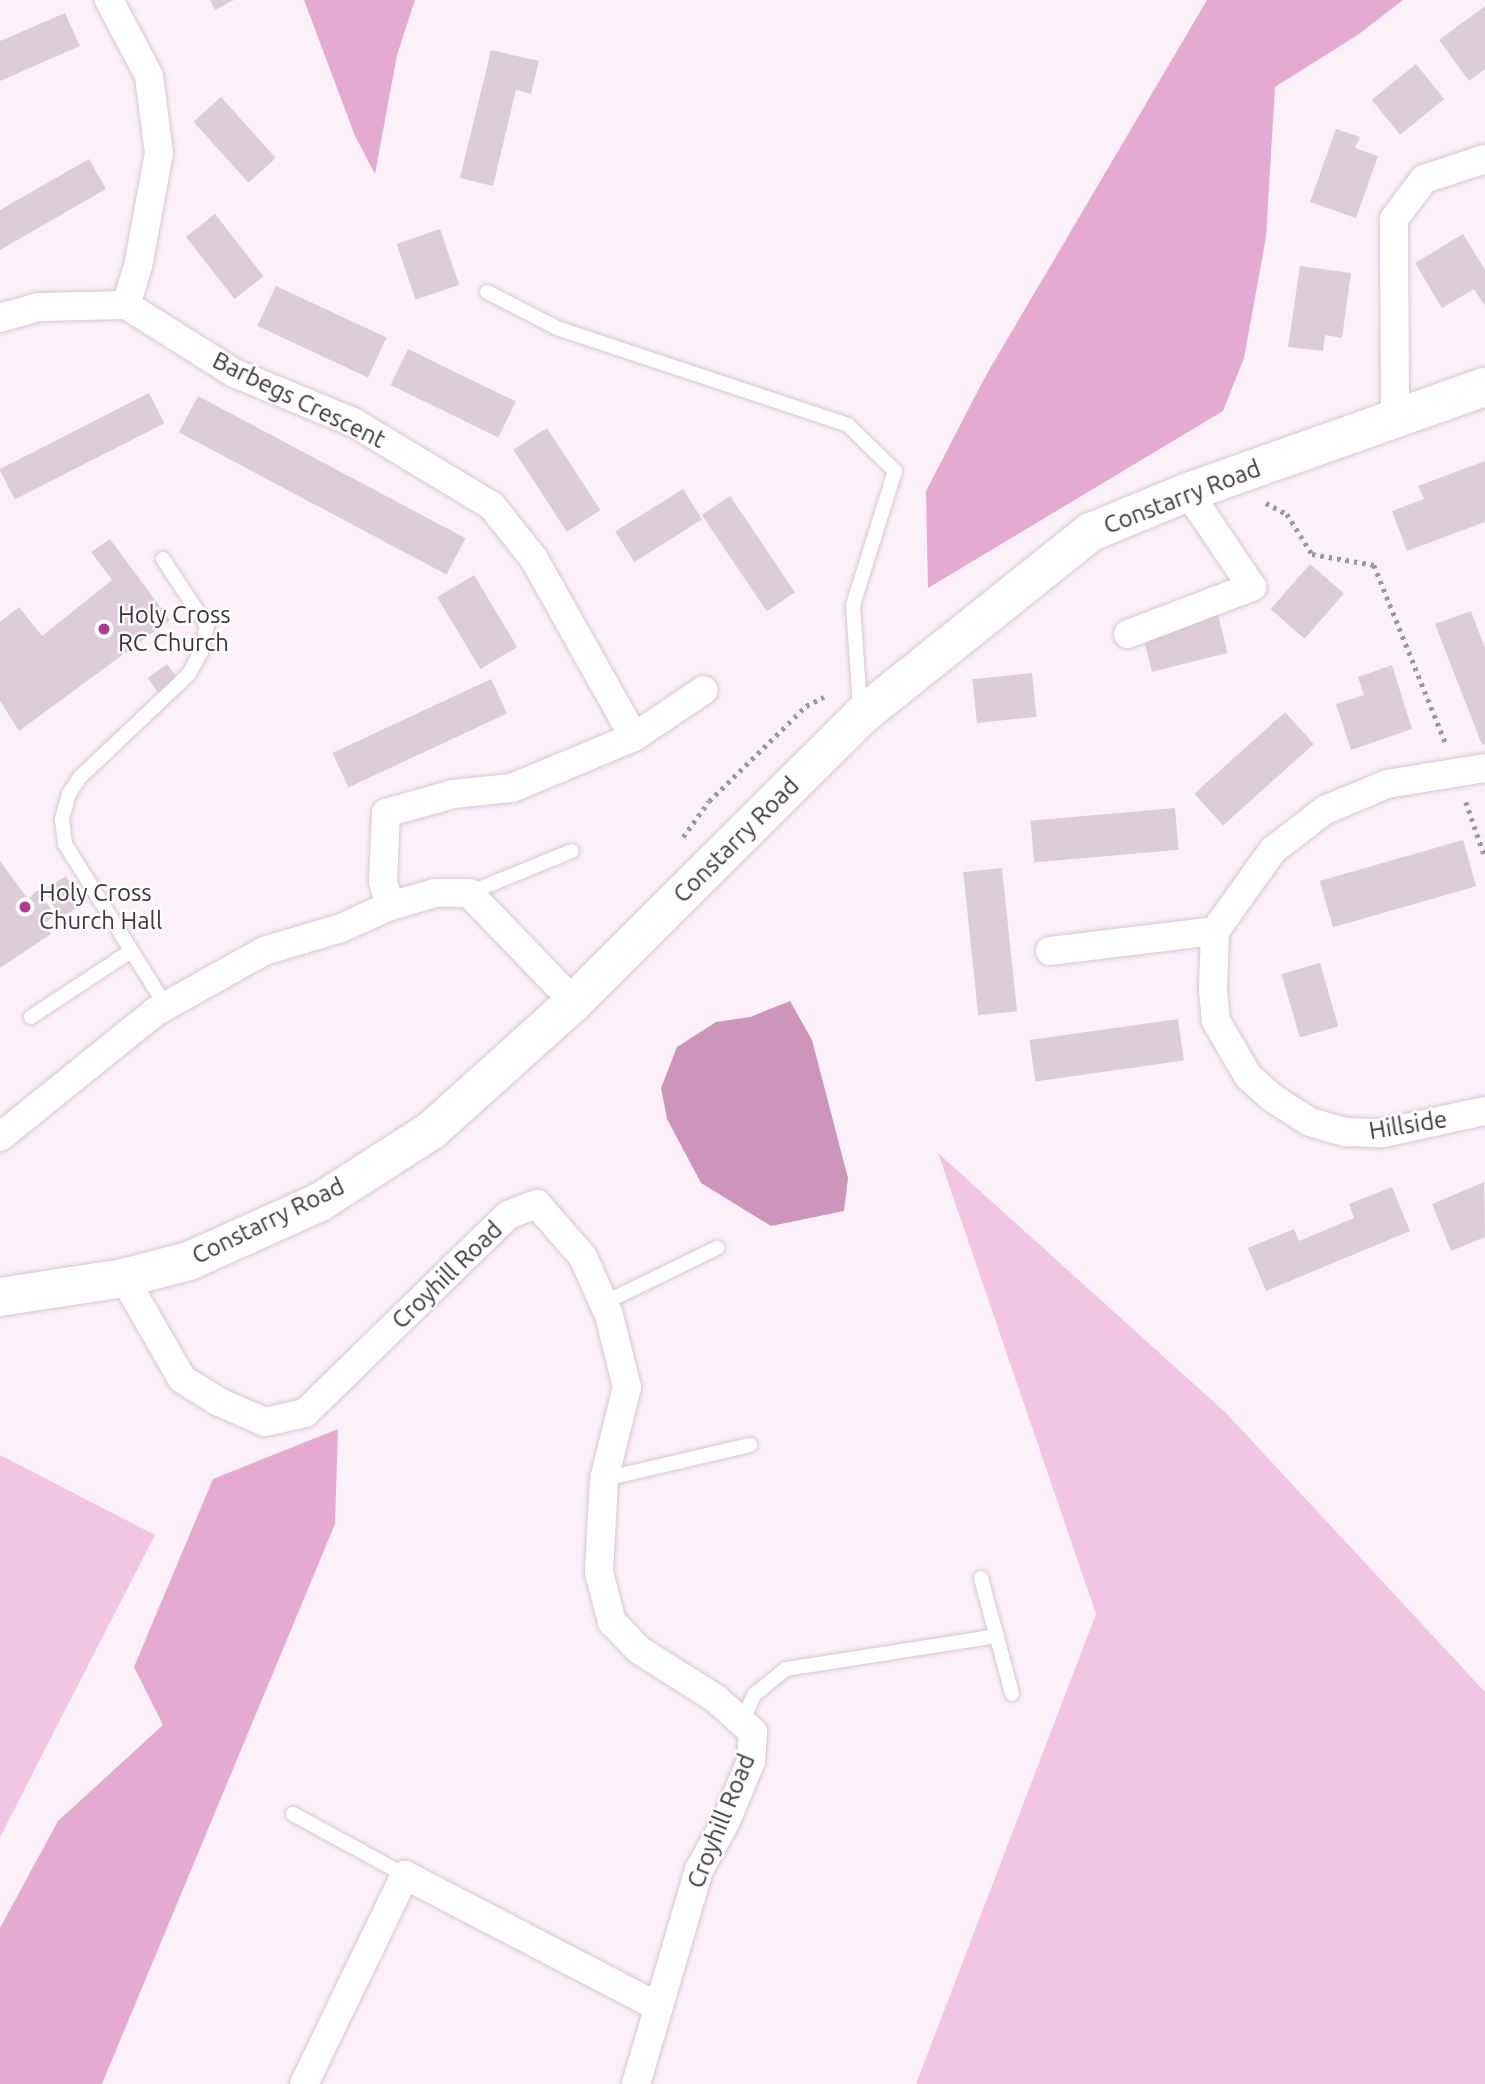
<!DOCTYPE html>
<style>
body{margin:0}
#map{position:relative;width:1485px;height:2084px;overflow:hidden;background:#fdf1f9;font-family:Ubuntu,sans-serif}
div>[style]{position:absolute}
.green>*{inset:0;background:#f1c5e3}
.forest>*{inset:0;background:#e4aad2}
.water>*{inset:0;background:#ce95bc}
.building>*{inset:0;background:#dfccd9;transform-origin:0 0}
.path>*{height:4.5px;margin-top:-2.25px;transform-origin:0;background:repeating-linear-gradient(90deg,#a0969d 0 3.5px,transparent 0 8.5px)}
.roads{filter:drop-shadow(0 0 2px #d8c5d2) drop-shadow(0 0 2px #d8c5d2)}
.lane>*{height:14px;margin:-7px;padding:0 7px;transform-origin:7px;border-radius:7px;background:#fff}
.street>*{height:28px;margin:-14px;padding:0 14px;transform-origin:14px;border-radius:14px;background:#fff}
.secondary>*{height:38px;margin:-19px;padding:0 19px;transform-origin:19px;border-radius:19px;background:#fff}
.dots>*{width:19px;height:19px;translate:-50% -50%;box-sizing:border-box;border:4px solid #fff;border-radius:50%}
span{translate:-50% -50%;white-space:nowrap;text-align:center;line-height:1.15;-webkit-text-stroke:5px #fff;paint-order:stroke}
.street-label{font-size:24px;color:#3e363b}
.poi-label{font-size:24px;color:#3e363b}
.left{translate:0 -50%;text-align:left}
</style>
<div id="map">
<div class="green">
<i style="clip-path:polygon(938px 1153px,1226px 1413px,1485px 1692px,1485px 2084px,916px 2084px,1096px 1614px)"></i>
<i style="clip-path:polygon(0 1455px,155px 1535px,0 1837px)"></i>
</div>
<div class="forest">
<i style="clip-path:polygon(304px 0,415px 0,397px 55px,375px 174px,355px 136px)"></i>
<i style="clip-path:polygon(1207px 0,1403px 0,1359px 34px,1275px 87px,1266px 237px,1244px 358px,1223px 411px,928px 588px,926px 491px,985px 377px)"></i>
<i style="clip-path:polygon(338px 1429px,335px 1524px,102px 2084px,0 2084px,0 1928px,58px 1821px,163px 1725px,134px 1667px,213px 1479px)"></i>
</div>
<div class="water">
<i style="clip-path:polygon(790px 1001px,812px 1040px,848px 1178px,844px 1211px,771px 1226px,701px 1183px,667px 1119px,661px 1088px,677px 1047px,716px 1022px,750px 1017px)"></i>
</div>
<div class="building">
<i style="clip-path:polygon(210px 0,234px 0,215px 10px)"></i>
<i style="clip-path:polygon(1485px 6px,1485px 69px,1469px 81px,1439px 40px)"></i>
<i style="clip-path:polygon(65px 13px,80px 46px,0 81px,0 41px)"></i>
<i style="clip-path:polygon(491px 50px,539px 61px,531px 94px,516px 90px,493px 186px,460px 178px)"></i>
<i style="left:1416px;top:64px;width:45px;height:57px;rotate:51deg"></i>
<i style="left:221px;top:97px;width:82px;height:37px;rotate:48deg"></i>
<i style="clip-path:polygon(1336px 129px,1360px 137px,1355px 148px,1378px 156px,1356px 218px,1310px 202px)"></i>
<i style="clip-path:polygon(89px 159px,106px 189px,0 250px,0 210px)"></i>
<i style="left:215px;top:214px;width:79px;height:37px;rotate:52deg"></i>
<i style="left:440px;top:229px;width:59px;height:46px;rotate:71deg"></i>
<i style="clip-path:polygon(1463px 234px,1485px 270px,1485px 306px,1474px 289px,1442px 308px,1415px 263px)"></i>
<i style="clip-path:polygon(1300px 266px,1351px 273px,1342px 338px,1325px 335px,1323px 351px,1288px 347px)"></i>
<i style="left:276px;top:286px;width:122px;height:44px;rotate:25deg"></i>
<i style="left:408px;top:349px;width:120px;height:40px;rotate:26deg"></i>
<i style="left:149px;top:393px;width:34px;height:168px;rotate:63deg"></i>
<i style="left:198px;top:396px;width:303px;height:41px;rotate:28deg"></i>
<i style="left:547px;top:428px;width:98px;height:40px;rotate:57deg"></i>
<i style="clip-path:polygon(1485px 461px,1485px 522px,1407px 551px,1392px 511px,1424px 499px,1418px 486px)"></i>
<i style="left:683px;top:489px;width:36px;height:80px;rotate:58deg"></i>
<i style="left:730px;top:496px;width:116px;height:34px;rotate:56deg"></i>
<i style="clip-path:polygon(110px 539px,170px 620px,19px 731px,0 701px,0 622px,19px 607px,42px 636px,112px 580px,91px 552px)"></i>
<i style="left:1310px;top:564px;width:45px;height:60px;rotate:41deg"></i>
<i style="left:474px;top:575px;width:84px;height:43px;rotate:59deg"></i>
<i style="clip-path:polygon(1471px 611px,1485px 648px,1485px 744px,1482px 745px,1435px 624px)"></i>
<i style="left:1218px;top:614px;width:40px;height:78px;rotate:76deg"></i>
<i style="left:167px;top:664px;width:22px;height:24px;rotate:54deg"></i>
<i style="clip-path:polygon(1392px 665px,1412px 729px,1351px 750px,1336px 704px,1364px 695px,1358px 677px)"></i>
<i style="left:1032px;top:673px;width:44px;height:60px;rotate:84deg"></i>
<i style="left:491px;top:679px;width:38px;height:175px;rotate:65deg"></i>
<i style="left:1285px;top:712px;width:43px;height:122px;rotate:48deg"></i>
<i style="left:1175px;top:808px;width:42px;height:145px;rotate:85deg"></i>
<i style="left:1463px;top:840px;width:48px;height:149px;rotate:74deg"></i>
<i style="clip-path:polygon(0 861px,28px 899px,38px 890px,55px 915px,44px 924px,51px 934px,0 968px)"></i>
<i style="left:1002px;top:868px;width:144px;height:39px;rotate:84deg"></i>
<i style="left:66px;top:876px;width:33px;height:26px;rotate:59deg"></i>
<i style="left:1320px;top:963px;width:66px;height:40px;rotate:74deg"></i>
<i style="left:1178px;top:1019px;width:42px;height:150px;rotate:82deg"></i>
<i style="clip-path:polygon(1484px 1182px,1485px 1237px,1451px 1251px,1432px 1204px)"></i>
<i style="clip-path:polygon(1392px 1187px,1410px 1231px,1266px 1291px,1248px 1248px,1294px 1229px,1299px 1241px,1354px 1218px,1349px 1204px)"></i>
</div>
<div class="path">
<i style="left:1266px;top:503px;width:24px;rotate:28deg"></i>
<i style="left:1287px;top:514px;width:47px;rotate:58deg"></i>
<i style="left:1312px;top:554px;width:63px;rotate:10.1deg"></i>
<i style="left:1374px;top:565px;width:193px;rotate:68.1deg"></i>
<i style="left:1466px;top:802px;width:58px;rotate:70.9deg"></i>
<i style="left:683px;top:837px;width:44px;rotate:-54.2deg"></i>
<i style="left:709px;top:801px;width:136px;rotate:-44.4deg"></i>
<i style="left:806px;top:706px;width:20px;rotate:-27deg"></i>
</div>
<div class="roads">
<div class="lane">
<i style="left:487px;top:292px;width:79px;rotate:27.2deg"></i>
<i style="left:557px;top:328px;width:307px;rotate:18.4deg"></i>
<i style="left:848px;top:425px;width:66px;rotate:44.4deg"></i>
<i style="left:895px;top:471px;width:140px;rotate:107.4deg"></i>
<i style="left:853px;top:605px;width:104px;rotate:86.1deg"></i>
<i style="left:163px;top:559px;width:80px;rotate:56.7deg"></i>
<i style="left:207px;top:626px;width:27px;rotate:103deg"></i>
<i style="left:201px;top:652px;width:25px;rotate:119deg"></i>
<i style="left:189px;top:674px;width:150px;rotate:136.6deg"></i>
<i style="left:80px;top:777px;width:20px;rotate:123deg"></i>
<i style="left:69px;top:794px;width:26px;rotate:106deg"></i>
<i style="left:62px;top:819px;width:25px;rotate:83deg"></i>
<i style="left:65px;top:844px;width:191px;rotate:58.1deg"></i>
<i style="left:469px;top:893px;width:111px;rotate:-22.2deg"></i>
<i style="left:31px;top:1017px;width:120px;rotate:-33.4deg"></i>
<i style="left:604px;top:1303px;width:126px;rotate:-26deg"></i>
<i style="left:604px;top:1479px;width:150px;rotate:-13.1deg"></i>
<i style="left:981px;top:1578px;width:120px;rotate:75deg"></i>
<i style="left:742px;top:1722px;width:30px;rotate:-66deg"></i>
<i style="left:754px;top:1695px;width:41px;rotate:-39.1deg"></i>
<i style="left:786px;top:1669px;width:214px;rotate:-8.9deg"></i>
<i style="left:293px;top:1814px;width:128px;rotate:28.6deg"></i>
</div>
<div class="street">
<i style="left:109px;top:0;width:86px;rotate:62.2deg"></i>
<i style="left:149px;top:76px;width:78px;rotate:82.6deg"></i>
<i style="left:159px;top:153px;width:115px;rotate:100.5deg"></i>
<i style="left:138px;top:266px;width:41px;rotate:107.1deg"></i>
<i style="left:0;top:318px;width:41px;rotate:-15.8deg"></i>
<i style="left:39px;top:307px;width:87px;rotate:-1.3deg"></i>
<i style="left:126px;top:305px;width:128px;rotate:32.2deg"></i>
<i style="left:234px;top:373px;width:129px;rotate:22.4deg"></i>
<i style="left:353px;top:422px;width:162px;rotate:31.1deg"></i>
<i style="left:492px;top:506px;width:68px;rotate:51.6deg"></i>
<i style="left:534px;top:559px;width:204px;rotate:60.7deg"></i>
<i style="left:1395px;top:417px;width:198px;rotate:-90.3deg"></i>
<i style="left:1394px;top:219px;width:50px;rotate:-53.1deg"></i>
<i style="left:1424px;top:179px;width:64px;rotate:-18.2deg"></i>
<i style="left:1128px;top:634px;width:133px;rotate:-20.8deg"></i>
<i style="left:1252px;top:587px;width:115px;rotate:-124deg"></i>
<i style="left:390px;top:906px;width:26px;rotate:-106deg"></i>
<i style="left:383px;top:881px;width:68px;rotate:-87.5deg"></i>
<i style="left:386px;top:813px;width:70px;rotate:-15.8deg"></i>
<i style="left:453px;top:794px;width:59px;rotate:-5.8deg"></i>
<i style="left:512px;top:788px;width:132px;rotate:-22.7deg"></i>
<i style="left:634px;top:737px;width:84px;rotate:-33.9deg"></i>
<i style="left:1215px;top:931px;width:58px;rotate:92deg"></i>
<i style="left:1213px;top:989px;width:32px;rotate:85deg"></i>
<i style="left:1216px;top:1021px;width:64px;rotate:59.8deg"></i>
<i style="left:1248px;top:1076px;width:31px;rotate:42deg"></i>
<i style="left:1271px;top:1097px;width:46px;rotate:32.7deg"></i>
<i style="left:1310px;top:1122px;width:37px;rotate:16deg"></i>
<i style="left:1346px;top:1132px;width:37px;rotate:2deg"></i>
<i style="left:1383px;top:1133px;width:104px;rotate:-12.2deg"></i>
<i style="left:1215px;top:931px;width:100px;rotate:-54.4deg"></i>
<i style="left:1273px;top:850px;width:66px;rotate:-37.6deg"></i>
<i style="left:1325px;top:810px;width:67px;rotate:-22.8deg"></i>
<i style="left:1387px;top:784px;width:99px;rotate:-9.3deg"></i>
<i style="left:1050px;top:951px;width:166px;rotate:-6.9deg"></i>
<i style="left:0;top:1137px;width:199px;rotate:-38.9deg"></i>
<i style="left:155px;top:1012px;width:125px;rotate:-29.2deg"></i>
<i style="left:264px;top:951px;width:80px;rotate:-16.6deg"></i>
<i style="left:341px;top:928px;width:54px;rotate:-24.2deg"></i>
<i style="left:390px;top:906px;width:47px;rotate:-16.1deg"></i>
<i style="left:435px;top:893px;width:34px"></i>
<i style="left:469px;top:893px;width:151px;rotate:46.1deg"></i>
<i style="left:124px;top:1278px;width:116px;rotate:60.1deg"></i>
<i style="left:182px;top:1379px;width:44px;rotate:31.9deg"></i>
<i style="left:219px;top:1402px;width:50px;rotate:23.5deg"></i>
<i style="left:265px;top:1422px;width:41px;rotate:-12.7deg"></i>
<i style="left:305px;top:1413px;width:284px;rotate:-44.3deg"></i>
<i style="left:508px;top:1215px;width:31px;rotate:-21deg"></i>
<i style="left:537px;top:1204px;width:70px;rotate:49deg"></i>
<i style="left:583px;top:1257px;width:64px;rotate:65.9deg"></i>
<i style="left:609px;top:1315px;width:74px;rotate:76deg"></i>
<i style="left:627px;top:1387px;width:95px;rotate:104deg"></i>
<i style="left:604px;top:1479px;width:93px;rotate:93.1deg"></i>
<i style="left:599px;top:1572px;width:52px;rotate:75.4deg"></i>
<i style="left:612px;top:1622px;width:39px;rotate:46deg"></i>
<i style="left:639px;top:1650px;width:90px;rotate:32.3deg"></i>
<i style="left:715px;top:1698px;width:51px;rotate:41.8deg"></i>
<i style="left:753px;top:1732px;width:29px;rotate:94deg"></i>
<i style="left:751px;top:1761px;width:65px;rotate:112.6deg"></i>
<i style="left:726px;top:1821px;width:56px;rotate:118.9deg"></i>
<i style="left:699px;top:1870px;width:223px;rotate:106.4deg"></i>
<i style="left:304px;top:2084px;width:232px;rotate:-64.2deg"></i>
<i style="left:405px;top:1875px;width:286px;rotate:27.5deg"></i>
</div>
<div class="secondary">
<i style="left:0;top:1297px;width:125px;rotate:-8.7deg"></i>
<i style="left:124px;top:1278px;width:67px;rotate:-14.7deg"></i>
<i style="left:189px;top:1261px;width:144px;rotate:-24.2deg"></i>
<i style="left:320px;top:1202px;width:133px;rotate:-32.7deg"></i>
<i style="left:432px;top:1130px;width:191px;rotate:-42deg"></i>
<i style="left:574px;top:1002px;width:405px;rotate:-44.9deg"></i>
<i style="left:861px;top:716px;width:295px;rotate:-38.7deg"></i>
<i style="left:1091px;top:532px;width:105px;rotate:-22.4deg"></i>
<i style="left:1188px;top:492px;width:315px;rotate:-19.5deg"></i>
</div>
</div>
<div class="dots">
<i style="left:104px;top:629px;background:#ae3a93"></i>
<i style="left:25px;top:907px;background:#ae3a93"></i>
</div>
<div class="street-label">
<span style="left:299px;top:400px;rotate:26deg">Barbegs Crescent</span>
<span style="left:1182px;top:497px;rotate:-21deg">Constarry Road</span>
<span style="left:736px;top:840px;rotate:-45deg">Constarry Road</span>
<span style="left:1408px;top:1125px;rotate:-9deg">Hillside</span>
<span style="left:268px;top:1221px;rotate:-26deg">Constarry Road</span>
<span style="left:447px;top:1275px;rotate:-44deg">Croyhill Road</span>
<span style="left:721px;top:1821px;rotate:-68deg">Croyhill Road</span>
</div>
<div class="poi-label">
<span class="left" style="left:118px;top:629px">Holy Cross<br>RC Church</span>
<span class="left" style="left:39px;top:907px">Holy Cross<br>Church Hall</span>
</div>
</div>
